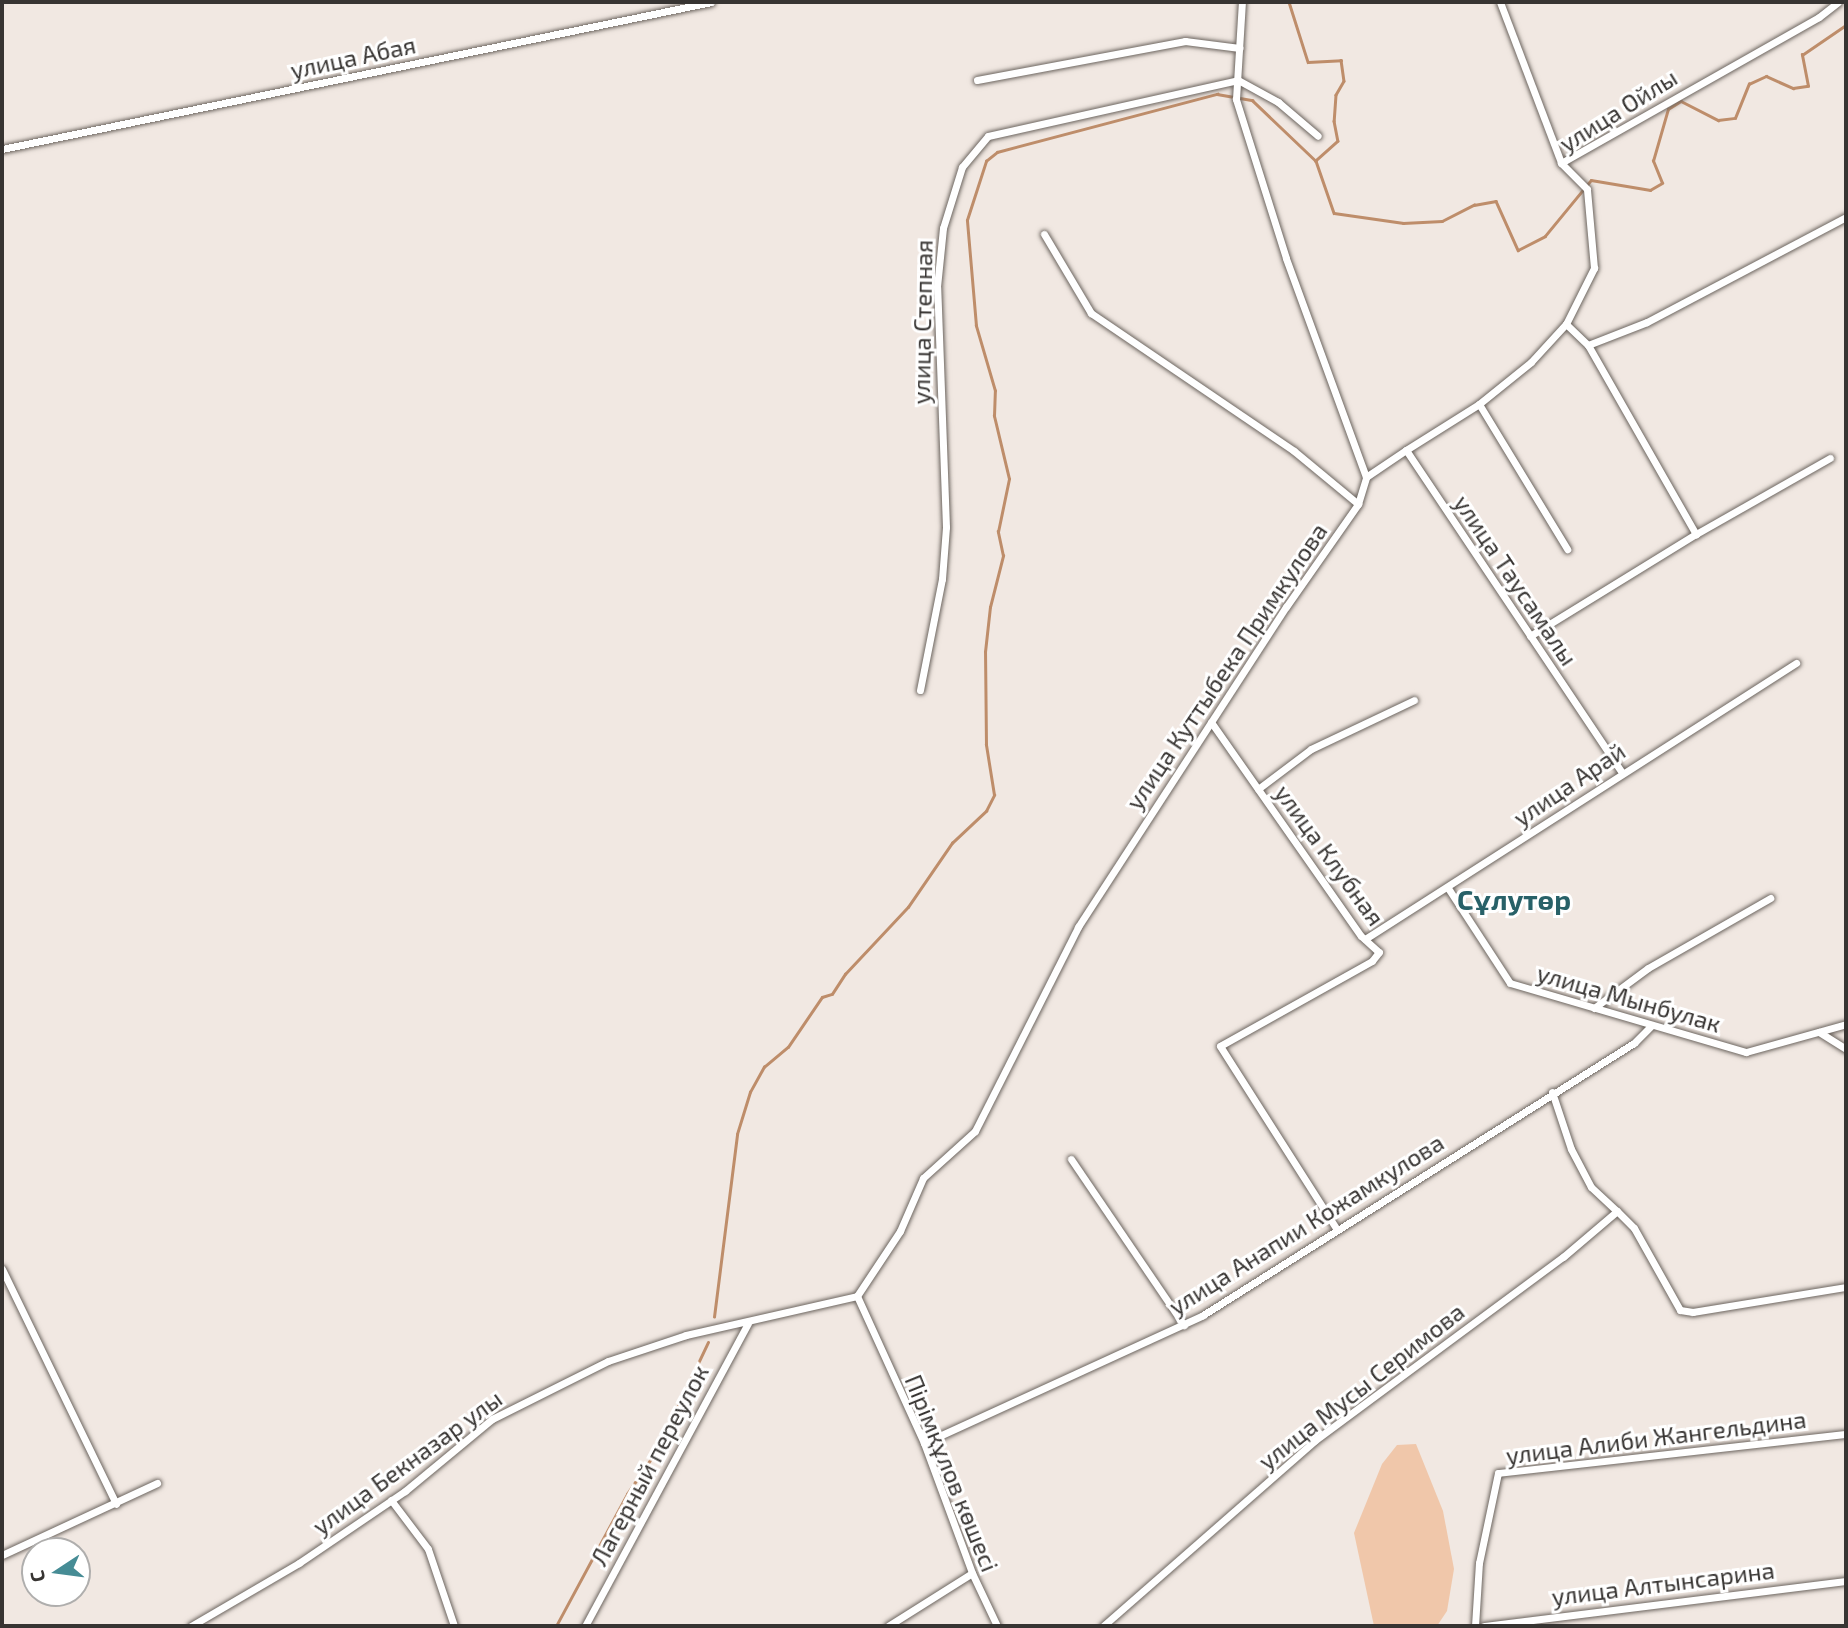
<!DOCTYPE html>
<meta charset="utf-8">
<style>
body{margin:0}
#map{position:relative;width:1848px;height:1628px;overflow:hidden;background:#f1e8e2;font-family:"Exo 2",sans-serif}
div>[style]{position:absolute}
.green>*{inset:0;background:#f0c7aa}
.stream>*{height:2.5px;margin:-1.25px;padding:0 1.25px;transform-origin:1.25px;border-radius:1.25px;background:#be8d6a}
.roads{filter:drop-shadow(0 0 2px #6c655f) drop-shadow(0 0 2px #6c655f)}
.minor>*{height:7px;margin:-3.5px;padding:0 3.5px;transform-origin:3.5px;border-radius:3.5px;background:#fff}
span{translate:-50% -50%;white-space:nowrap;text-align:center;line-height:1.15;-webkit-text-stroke:6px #fff;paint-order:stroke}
.street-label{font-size:24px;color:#373432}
.quarter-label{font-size:28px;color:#286168;font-weight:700}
.frame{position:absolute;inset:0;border:4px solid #373432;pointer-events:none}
.north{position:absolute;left:21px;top:1537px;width:70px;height:70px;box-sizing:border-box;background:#fff;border:2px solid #afaead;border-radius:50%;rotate:257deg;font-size:19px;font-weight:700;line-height:28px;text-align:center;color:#373432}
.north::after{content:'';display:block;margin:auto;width:24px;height:32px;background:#468c95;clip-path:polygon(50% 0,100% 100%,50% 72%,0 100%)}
</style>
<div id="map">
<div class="green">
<i style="clip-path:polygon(1416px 1444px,1443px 1511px,1454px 1569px,1447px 1611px,1437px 1626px,1374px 1626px,1354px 1533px,1382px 1464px,1397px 1445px)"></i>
</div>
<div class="stream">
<i style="left:1289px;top:2px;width:63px;rotate:72.4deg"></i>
<i style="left:1308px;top:62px;width:33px;rotate:-3deg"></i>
<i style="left:1341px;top:60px;width:21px;rotate:82deg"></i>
<i style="left:1344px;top:81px;width:16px;rotate:120deg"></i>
<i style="left:1336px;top:95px;width:26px;rotate:94deg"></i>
<i style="left:1334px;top:121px;width:20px;rotate:79deg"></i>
<i style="left:1338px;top:141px;width:30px;rotate:138deg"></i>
<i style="left:714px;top:1317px;width:184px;rotate:-82.8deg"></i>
<i style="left:737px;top:1134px;width:44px;rotate:-72.8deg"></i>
<i style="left:750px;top:1092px;width:29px;rotate:-61deg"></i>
<i style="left:764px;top:1067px;width:31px;rotate:-40deg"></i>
<i style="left:788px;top:1047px;width:60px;rotate:-55.8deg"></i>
<i style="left:822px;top:997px;width:10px;rotate:-17deg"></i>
<i style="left:832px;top:994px;width:24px;rotate:-57deg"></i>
<i style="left:845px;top:974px;width:92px;rotate:-46.8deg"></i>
<i style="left:908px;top:907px;width:78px;rotate:-55.5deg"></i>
<i style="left:952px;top:843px;width:47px;rotate:-43.3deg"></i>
<i style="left:986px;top:811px;width:18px;rotate:-63deg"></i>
<i style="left:994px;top:795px;width:51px;rotate:-99.1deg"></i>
<i style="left:986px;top:745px;width:93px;rotate:-90.6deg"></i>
<i style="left:985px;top:652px;width:45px;rotate:-83.7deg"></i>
<i style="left:990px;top:607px;width:53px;rotate:-75.7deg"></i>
<i style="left:1003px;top:556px;width:25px;rotate:-102deg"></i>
<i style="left:998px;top:532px;width:54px;rotate:-78.3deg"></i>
<i style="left:1009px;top:479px;width:65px;rotate:-103.4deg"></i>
<i style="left:994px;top:416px;width:25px;rotate:-88deg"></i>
<i style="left:995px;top:391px;width:68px;rotate:-106.3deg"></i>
<i style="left:976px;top:326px;width:106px;rotate:-94.9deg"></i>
<i style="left:967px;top:220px;width:62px;rotate:-72.1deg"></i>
<i style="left:986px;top:161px;width:14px;rotate:-39deg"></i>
<i style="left:997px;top:152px;width:228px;rotate:-14.8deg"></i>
<i style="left:1217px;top:94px;width:36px;rotate:10deg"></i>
<i style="left:1252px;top:100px;width:88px;rotate:43.6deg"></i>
<i style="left:1316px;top:161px;width:55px;rotate:70.9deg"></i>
<i style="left:1334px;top:213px;width:70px;rotate:8.2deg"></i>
<i style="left:1403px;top:223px;width:39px;rotate:-3deg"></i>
<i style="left:1442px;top:221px;width:36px;rotate:-27deg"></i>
<i style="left:1474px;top:205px;width:22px;rotate:-10deg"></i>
<i style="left:1496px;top:201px;width:54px;rotate:65.8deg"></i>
<i style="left:1518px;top:250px;width:30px;rotate:-27deg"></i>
<i style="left:1545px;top:236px;width:72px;rotate:-50.6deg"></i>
<i style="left:1591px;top:180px;width:60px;rotate:9.6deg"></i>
<i style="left:1650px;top:190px;width:14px;rotate:-30deg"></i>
<i style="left:1662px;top:183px;width:24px;rotate:-112deg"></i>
<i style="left:1653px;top:161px;width:54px;rotate:-73.9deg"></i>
<i style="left:1668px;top:109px;width:15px;rotate:-32deg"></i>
<i style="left:1681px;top:101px;width:42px;rotate:27.2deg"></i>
<i style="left:1718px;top:120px;width:17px;rotate:-7deg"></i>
<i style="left:1735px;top:118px;width:37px;rotate:-68deg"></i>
<i style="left:1749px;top:84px;width:19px;rotate:-25deg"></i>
<i style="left:1766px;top:76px;width:30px;rotate:24deg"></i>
<i style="left:1793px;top:88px;width:15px;rotate:-8deg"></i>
<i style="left:1808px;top:86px;width:32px;rotate:-101deg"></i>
<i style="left:1802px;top:55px;width:53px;rotate:-34.3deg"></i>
<i style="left:556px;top:1626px;width:150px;rotate:-61.7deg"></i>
<i style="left:627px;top:1494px;width:53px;rotate:-55.7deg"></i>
<i style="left:657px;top:1450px;width:119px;rotate:-64.7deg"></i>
</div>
<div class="roads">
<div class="minor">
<i style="left:1500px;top:2px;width:172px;rotate:69.2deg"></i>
<i style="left:977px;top:80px;width:212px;rotate:-10.6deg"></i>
<i style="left:1185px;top:41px;width:55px;rotate:7.3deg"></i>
<i style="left:2px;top:149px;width:724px;rotate:-11.71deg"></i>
<i style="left:1044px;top:234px;width:92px;rotate:59.3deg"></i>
<i style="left:1091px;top:313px;width:245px;rotate:34.2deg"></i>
<i style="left:1294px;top:451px;width:83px;rotate:39.6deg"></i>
<i style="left:1566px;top:324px;width:30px;rotate:44deg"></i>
<i style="left:1588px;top:345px;width:63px;rotate:-21.3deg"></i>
<i style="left:1647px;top:322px;width:225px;rotate:-27.8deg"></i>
<i style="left:1588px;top:345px;width:218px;rotate:60.3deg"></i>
<i style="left:1696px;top:534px;width:154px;rotate:-29.6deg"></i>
<i style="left:1479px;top:404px;width:170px;rotate:58.7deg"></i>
<i style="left:1406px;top:450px;width:86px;rotate:-32.2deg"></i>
<i style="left:1479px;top:404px;width:67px;rotate:-38.9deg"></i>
<i style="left:1531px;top:362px;width:52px;rotate:-47.4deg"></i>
<i style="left:1566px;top:324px;width:63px;rotate:-63.4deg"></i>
<i style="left:1594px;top:268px;width:79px;rotate:-95.1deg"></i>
<i style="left:1587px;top:189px;width:37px;rotate:-135deg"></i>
<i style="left:1561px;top:163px;width:296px;rotate:-29.5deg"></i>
<i style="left:1819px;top:17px;width:24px;rotate:-38deg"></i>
<i style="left:1366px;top:477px;width:48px;rotate:-34deg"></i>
<i style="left:1406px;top:450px;width:386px;rotate:56.2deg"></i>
<i style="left:1530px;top:636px;width:195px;rotate:-31.6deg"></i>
<i style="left:920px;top:690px;width:113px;rotate:-78.8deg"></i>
<i style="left:942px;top:579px;width:52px;rotate:-85.6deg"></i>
<i style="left:946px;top:527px;width:240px;rotate:-92.1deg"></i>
<i style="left:937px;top:287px;width:59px;rotate:-84.2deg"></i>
<i style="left:943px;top:228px;width:64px;rotate:-72.7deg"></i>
<i style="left:962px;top:167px;width:40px;rotate:-50deg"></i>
<i style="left:988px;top:136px;width:256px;rotate:-12.6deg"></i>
<i style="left:1238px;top:80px;width:46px;rotate:28.8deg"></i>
<i style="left:1278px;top:102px;width:52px;rotate:40.4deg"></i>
<i style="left:1211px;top:722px;width:261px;rotate:55deg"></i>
<i style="left:1361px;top:936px;width:24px;rotate:42deg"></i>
<i style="left:1379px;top:952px;width:11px;rotate:128deg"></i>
<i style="left:1372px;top:961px;width:174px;rotate:150.8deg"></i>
<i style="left:1220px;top:1046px;width:218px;rotate:57.5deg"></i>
<i style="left:1258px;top:789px;width:66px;rotate:-37deg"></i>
<i style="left:1311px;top:749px;width:114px;rotate:-25.4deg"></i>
<i style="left:1448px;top:888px;width:113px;rotate:56.9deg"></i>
<i style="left:1510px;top:983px;width:246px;rotate:16.3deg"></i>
<i style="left:1746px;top:1052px;width:104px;rotate:-15.6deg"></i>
<i style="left:1365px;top:939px;width:512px;rotate:-32.63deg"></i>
<i style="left:1594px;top:1008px;width:67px;rotate:-36.5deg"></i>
<i style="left:1648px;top:968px;width:141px;rotate:-29.8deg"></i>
<i style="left:1819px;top:1032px;width:32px;rotate:32deg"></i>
<i style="left:1552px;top:1092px;width:60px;rotate:71.6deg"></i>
<i style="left:1571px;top:1149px;width:43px;rotate:62.2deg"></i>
<i style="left:1591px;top:1187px;width:35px;rotate:43deg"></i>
<i style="left:1071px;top:1159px;width:201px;rotate:55.8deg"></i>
<i style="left:2px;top:1269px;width:261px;rotate:64.1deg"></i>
<i style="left:857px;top:1296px;width:78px;rotate:-56.5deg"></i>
<i style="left:900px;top:1231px;width:58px;rotate:-66.5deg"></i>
<i style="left:923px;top:1178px;width:70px;rotate:-42.1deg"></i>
<i style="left:975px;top:1131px;width:229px;rotate:-63.2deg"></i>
<i style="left:1078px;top:927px;width:382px;rotate:-57deg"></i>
<i style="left:1286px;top:607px;width:126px;rotate:-55deg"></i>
<i style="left:1358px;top:504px;width:28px;rotate:-73deg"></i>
<i style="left:1366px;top:477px;width:233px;rotate:-110.1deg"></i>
<i style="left:1286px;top:258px;width:167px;rotate:-107.5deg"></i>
<i style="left:1236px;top:99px;width:97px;rotate:-86.5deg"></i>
<i style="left:857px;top:1296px;width:162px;rotate:65.5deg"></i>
<i style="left:924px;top:1443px;width:139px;rotate:69.7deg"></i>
<i style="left:972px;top:1573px;width:59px;rotate:64.7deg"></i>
<i style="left:924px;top:1443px;width:307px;rotate:-24.6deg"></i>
<i style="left:1203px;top:1315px;width:510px;rotate:-32.26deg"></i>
<i style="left:1634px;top:1043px;width:25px;rotate:-45deg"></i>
<i style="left:391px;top:1500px;width:61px;rotate:52.9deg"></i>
<i style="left:428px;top:1549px;width:81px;rotate:71.3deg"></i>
<i style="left:2px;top:1555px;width:171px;rotate:-24.9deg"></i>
<i style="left:191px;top:1626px;width:125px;rotate:-30.3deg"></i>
<i style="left:299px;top:1563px;width:128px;rotate:-34.2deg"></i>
<i style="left:405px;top:1491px;width:113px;rotate:-39.6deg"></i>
<i style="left:492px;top:1419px;width:130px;rotate:-26.6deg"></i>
<i style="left:608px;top:1361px;width:82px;rotate:-18.4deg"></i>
<i style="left:686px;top:1335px;width:175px;rotate:-12.8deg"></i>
<i style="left:585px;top:1626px;width:344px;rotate:-61.7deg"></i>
<i style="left:888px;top:1626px;width:99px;rotate:-32.2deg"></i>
<i style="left:1103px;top:1626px;width:281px;rotate:-41.2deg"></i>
<i style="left:1314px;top:1441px;width:310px;rotate:-36.5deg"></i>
<i style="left:1563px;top:1257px;width:71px;rotate:-40.4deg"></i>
<i style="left:1617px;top:1211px;width:24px;rotate:45deg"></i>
<i style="left:1634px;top:1228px;width:94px;rotate:60.7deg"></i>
<i style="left:1680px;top:1310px;width:13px;rotate:9deg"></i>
<i style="left:1693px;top:1312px;width:155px;rotate:-9.3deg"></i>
<i style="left:1475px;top:1626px;width:63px;rotate:-86.4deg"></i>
<i style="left:1479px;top:1563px;width:92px;rotate:-78.1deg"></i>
<i style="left:1498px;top:1473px;width:350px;rotate:-6.4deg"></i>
<i style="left:1484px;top:1626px;width:365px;rotate:-7.1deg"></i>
</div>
</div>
<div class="street-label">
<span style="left:353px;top:57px;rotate:-12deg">улица Абая</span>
<span style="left:1618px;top:110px;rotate:-32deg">улица Ойлы</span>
<span style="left:922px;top:322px;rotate:-89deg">улица Степная</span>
<span style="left:1516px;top:580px;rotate:56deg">улица Таусамалы</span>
<span style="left:1226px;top:666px;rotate:-56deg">улица Куттыбека Примкулова</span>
<span style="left:1569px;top:784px;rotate:-34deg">улица Арай</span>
<span style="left:1330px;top:855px;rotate:54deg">улица Клубная</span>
<span style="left:1629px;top:998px;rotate:16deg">улица Мынбулак</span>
<span style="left:1306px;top:1224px;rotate:-32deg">улица Анапии Кожамкулова</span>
<span style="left:1361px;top:1386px;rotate:-38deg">улица Мусы Серимова</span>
<span style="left:1656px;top:1437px;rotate:-7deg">улица Алиби Жангельдина</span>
<span style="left:407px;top:1462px;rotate:-36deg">улица Бекназар улы</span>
<span style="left:649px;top:1465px;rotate:-62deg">Лагерный переулок</span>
<span style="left:952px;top:1473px;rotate:68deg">Пірімқұлов көшесі</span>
<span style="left:1663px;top:1583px;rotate:-7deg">улица Алтынсарина</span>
</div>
<div class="quarter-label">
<span style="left:1514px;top:899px">Сұлутөр</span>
</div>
<div class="frame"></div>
<div class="north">С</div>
</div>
